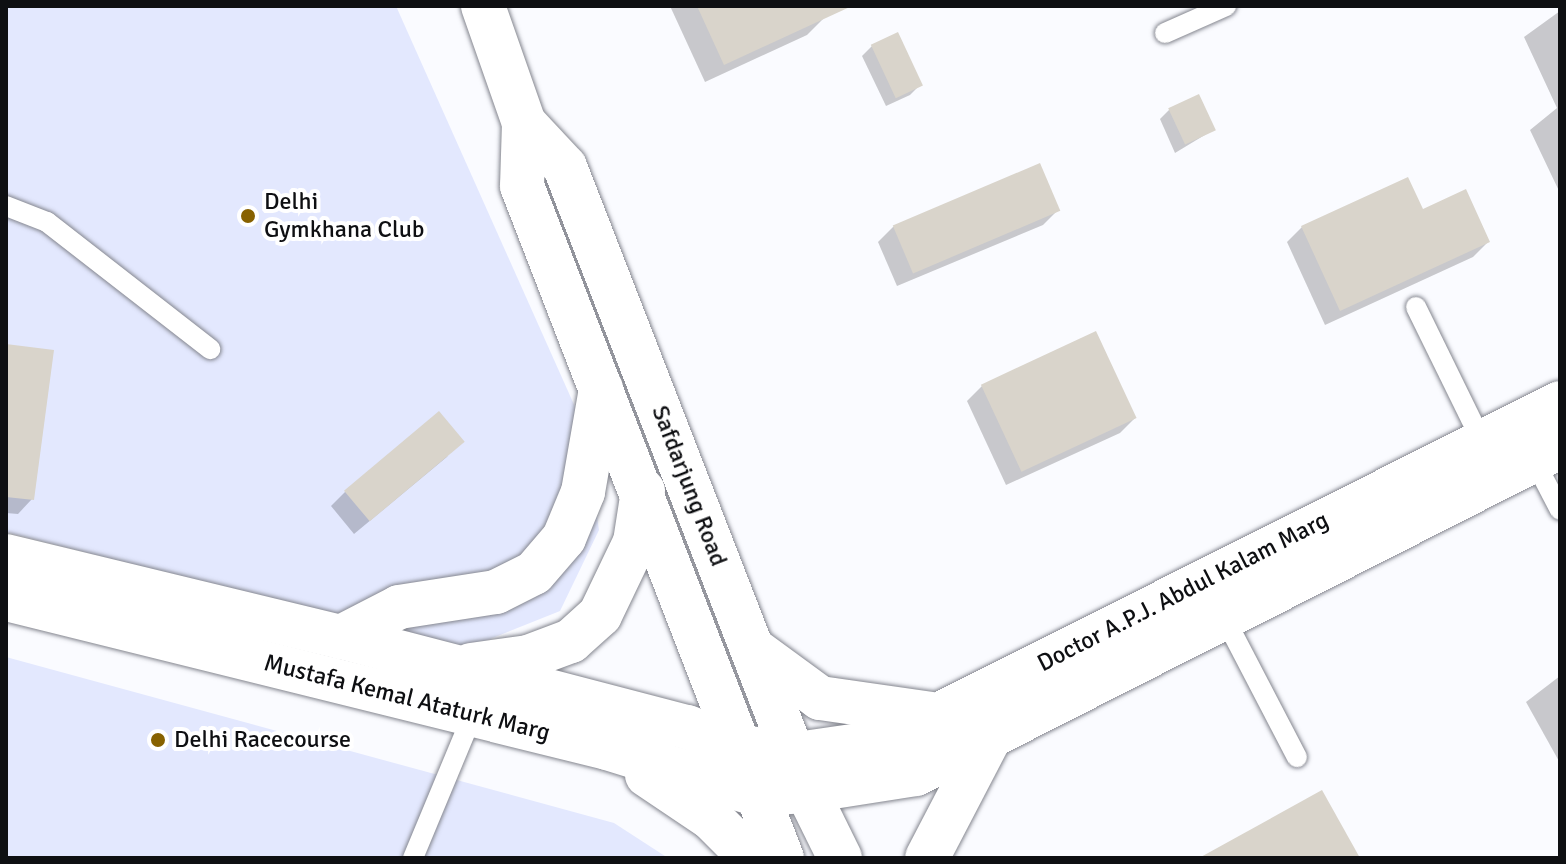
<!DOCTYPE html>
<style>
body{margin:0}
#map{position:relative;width:1566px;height:864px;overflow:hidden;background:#fafbff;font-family:Signika,sans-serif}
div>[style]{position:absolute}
.green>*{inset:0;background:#e3e8fe}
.shadow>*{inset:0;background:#0003}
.building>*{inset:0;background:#d9d4cb;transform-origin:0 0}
.roads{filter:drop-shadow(0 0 2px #84868f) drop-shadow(0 0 2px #84868f)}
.lane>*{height:20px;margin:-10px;padding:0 10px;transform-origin:10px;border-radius:10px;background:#fff}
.secondary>*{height:44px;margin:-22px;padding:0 22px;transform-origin:22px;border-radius:22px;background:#fff}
.dots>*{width:22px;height:22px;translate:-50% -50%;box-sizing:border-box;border:4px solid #fff;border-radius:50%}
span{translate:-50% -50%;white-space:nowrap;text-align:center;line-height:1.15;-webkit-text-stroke:8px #fff;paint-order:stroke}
.poi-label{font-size:24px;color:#0e0f12}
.left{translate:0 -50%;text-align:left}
.street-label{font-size:24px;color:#0e0f12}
.frame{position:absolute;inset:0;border:8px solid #0e0f12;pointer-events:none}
</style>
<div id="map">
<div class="green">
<i style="clip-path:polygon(6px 6px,396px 6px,584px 427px,599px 530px,560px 611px,465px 649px,6px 532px)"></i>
<i style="clip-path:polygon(6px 657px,614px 823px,668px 858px,6px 858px)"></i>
</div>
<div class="shadow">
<i style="clip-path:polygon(670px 6px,821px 6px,826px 16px,807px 35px,705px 82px)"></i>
<i style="clip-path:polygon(1560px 11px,1560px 193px,1530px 130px,1557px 108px,1524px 37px)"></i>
<i style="clip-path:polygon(872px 46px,920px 85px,910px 95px,886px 106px,862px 56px)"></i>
<i style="clip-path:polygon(1170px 109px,1213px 130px,1175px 153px,1160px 119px)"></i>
<i style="clip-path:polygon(1057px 211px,1043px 225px,897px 286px,878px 242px,893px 227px)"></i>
<i style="clip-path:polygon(1422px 212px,1488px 242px,1473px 257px,1325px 325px,1287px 242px,1302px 227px)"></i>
<i style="clip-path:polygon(1095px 333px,1135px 418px,1120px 433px,1006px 485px,967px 401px,982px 386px)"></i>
<i style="clip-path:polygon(6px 346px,32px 499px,18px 514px,6px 513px)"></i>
<i style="clip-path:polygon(448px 456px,354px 534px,331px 506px,346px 491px)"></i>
<i style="clip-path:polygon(1560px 676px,1560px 763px,1526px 702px)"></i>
</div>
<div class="building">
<i style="clip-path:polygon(697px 6px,852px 6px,724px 65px)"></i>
<i style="left:898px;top:32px;width:59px;height:30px;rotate:65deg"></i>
<i style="left:1199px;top:94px;width:40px;height:34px;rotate:65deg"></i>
<i style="left:1040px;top:163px;width:52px;height:160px;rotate:67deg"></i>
<i style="clip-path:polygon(1408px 177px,1423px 209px,1466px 189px,1490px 242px,1340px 311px,1301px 226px)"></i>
<i style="left:1096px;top:331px;width:96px;height:127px;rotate:65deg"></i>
<i style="clip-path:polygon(6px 344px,54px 350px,34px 500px,6px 497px)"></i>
<i style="left:439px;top:411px;width:40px;height:124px;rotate:50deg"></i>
<i style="clip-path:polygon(1322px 790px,1360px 858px,1199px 858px)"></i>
</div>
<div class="roads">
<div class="lane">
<i style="left:1165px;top:33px;width:67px;rotate:-23.9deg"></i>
<i style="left:6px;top:206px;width:44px;rotate:21.3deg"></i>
<i style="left:47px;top:222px;width:207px;rotate:37.9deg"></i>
<i style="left:1416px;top:307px;width:150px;rotate:63.9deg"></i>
<i style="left:1534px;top:460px;width:56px;rotate:62.5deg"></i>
<i style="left:1224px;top:617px;width:158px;rotate:62.5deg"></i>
<i style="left:413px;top:858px;width:156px;rotate:-67.4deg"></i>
</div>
<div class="secondary">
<i style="left:483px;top:6px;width:124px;rotate:70.7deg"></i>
<i style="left:524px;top:123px;width:63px;rotate:91.8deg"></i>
<i style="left:522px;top:186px;width:721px;rotate:68.85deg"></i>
<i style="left:524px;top:123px;width:60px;rotate:47deg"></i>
<i style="left:565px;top:167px;width:669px;rotate:68.8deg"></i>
<i style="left:807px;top:791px;width:75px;rotate:63.8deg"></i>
<i style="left:6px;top:556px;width:345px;rotate:13.6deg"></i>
<i style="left:341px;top:637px;width:358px;rotate:14.6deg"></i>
<i style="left:687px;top:727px;width:58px;rotate:20.3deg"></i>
<i style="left:741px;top:747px;width:56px;rotate:7.1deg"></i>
<i style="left:797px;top:754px;width:91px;rotate:-8.2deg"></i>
<i style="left:887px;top:741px;width:753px;rotate:-26.67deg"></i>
<i style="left:6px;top:599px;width:619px;rotate:13.92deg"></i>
<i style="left:607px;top:748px;width:156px;rotate:17.2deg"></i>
<i style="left:756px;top:794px;width:51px;rotate:-3.4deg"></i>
<i style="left:807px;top:791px;width:110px;rotate:-8.9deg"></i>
<i style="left:916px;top:774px;width:722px;rotate:-26.92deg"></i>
<i style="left:341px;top:637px;width:65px;rotate:-27.3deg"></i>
<i style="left:399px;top:607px;width:98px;rotate:-8.8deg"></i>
<i style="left:496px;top:592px;width:42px;rotate:-26.6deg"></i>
<i style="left:534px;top:573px;width:46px;rotate:-49.4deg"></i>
<i style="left:564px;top:538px;width:50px;rotate:-67.6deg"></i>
<i style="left:583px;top:492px;width:105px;rotate:-80.1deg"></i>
<i style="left:753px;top:649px;width:83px;rotate:36.2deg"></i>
<i style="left:820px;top:698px;width:120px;rotate:8.1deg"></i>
<i style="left:471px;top:665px;width:58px;rotate:-8deg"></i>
<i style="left:528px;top:657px;width:46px;rotate:-20.4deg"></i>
<i style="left:571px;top:641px;width:39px;rotate:-42deg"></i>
<i style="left:600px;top:615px;width:81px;rotate:-64.4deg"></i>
<i style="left:635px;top:542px;width:52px;rotate:-81.1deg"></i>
<i style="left:647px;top:775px;width:77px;rotate:33.9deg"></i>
<i style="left:711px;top:818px;width:57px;rotate:45deg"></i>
<i style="left:927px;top:858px;width:136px;rotate:-62.5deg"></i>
</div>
</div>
<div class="dots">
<i style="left:248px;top:216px;background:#876100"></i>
<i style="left:158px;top:740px;background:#876100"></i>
</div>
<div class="poi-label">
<span class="left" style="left:264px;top:216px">Delhi<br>Gymkhana Club</span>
<span class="left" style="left:174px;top:740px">Delhi Racecourse</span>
</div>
<div class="street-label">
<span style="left:689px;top:486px;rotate:69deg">Safdarjung Road</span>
<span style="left:1183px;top:592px;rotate:-27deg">Doctor A.P.J. Abdul Kalam Marg</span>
<span style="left:407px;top:698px;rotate:14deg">Mustafa Kemal Ataturk Marg</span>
</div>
<div class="frame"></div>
</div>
